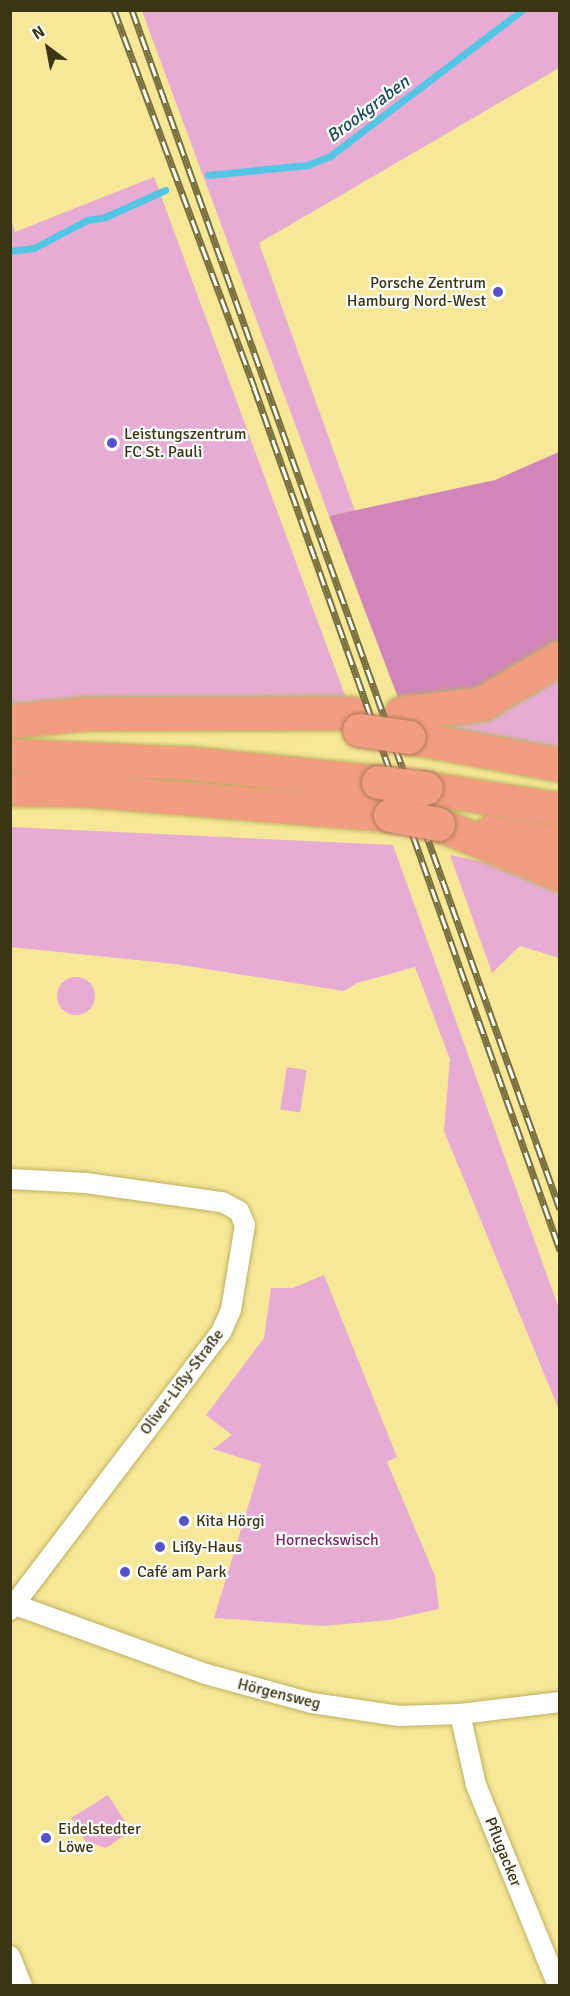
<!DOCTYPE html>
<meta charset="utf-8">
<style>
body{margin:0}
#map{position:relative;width:570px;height:1996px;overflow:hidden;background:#f6e898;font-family:Signika,sans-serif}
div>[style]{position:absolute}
.green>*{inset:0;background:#e7acd3;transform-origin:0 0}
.round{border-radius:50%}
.forest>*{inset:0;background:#d186b9}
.stream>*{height:7px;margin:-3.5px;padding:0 3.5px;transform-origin:3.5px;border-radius:3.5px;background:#53c5e5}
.roads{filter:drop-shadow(0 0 2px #beb162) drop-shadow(0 0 2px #beb162)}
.street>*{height:20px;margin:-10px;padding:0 10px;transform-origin:10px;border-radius:10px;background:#fff}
.highway>*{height:33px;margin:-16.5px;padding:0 16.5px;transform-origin:16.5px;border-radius:16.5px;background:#f29d7f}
.rail>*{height:7px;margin-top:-3.5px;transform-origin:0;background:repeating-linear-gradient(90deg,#fff 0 14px,#776f3e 0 28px);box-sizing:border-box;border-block:2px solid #776f3e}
.bridges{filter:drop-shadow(0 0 2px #b27959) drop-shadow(0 0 2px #b27959)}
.highway-bridge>*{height:33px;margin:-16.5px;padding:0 16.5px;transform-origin:16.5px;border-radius:16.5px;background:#f29d7f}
.dots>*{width:16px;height:16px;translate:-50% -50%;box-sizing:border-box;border:3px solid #fff;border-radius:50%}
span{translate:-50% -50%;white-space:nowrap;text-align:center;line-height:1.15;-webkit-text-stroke:4.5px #fff;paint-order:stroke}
.poi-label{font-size:16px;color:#3a3513}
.right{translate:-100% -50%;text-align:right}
.left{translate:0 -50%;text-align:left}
.street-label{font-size:16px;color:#3a3513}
.park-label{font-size:16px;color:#7d2667}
.water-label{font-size:18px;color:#1b4c5a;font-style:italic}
.frame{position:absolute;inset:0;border:12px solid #3a3513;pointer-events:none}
.north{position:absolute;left:18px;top:18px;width:60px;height:60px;-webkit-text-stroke:4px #fff;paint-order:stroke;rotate:328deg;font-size:16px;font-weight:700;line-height:24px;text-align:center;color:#3a3513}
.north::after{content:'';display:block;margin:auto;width:21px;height:27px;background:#3a3513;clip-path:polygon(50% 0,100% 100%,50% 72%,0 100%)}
</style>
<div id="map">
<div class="green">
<i style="clip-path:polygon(142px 11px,559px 11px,559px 68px,259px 243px,355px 511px,329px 516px)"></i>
<i style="clip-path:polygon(154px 177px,346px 698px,308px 696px,299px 705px,11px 705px,11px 218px,15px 232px)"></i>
<i style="clip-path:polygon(559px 668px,559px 751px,434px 727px,433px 723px)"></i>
<i style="clip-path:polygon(11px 827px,393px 845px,559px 1309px,559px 1410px,444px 1131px,450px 1059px,415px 967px,357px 983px,344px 991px,175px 964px,11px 947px)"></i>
<i style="clip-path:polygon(450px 855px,483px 862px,559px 891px,559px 958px,520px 946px,492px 973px)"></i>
<i class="round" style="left:57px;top:977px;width:38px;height:38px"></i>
<i style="left:287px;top:1067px;width:20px;height:43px;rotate:9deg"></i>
<i style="clip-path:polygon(324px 1275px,397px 1457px,387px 1462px,435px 1576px,439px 1609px,389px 1620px,323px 1626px,214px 1618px,261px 1464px,213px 1449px,232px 1435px,206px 1415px,264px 1338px,271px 1288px,293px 1288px)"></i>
<i style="clip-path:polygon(108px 1795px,131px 1831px,106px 1848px,86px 1842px,71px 1818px)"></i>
</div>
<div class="forest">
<i style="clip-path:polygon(559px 452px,559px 642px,482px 689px,400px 703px,329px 516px,495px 480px)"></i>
</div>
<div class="stream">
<i style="left:208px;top:175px;width:100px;rotate:-5.8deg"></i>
<i style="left:307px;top:165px;width:25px;rotate:-21deg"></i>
<i style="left:330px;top:156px;width:241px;rotate:-37.2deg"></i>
<i style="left:10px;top:251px;width:24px;rotate:-7deg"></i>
<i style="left:34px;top:248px;width:60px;rotate:-27.8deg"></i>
<i style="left:87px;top:220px;width:18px;rotate:-9deg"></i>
<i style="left:105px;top:217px;width:66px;rotate:-24.2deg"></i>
</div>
<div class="roads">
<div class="street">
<i style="left:10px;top:1179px;width:76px;rotate:3deg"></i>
<i style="left:86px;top:1183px;width:137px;rotate:8deg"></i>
<i style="left:222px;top:1202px;width:19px;rotate:28deg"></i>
<i style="left:239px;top:1211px;width:15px;rotate:67deg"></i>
<i style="left:245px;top:1225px;width:86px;rotate:99.4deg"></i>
<i style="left:231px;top:1310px;width:24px;rotate:114deg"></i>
<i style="left:221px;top:1332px;width:349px;rotate:127.2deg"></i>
<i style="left:10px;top:1603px;width:208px;rotate:19.9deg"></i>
<i style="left:206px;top:1674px;width:110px;rotate:15.3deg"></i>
<i style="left:312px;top:1703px;width:88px;rotate:8.5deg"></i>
<i style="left:399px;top:1716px;width:61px;rotate:-1.9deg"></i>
<i style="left:460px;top:1714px;width:101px;rotate:-6.8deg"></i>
<i style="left:460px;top:1714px;width:73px;rotate:77.3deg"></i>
<i style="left:476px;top:1785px;width:217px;rotate:67.8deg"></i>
<i style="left:10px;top:1956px;width:32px;rotate:68deg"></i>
</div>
<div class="highway">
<i style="left:401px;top:713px;width:81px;rotate:-6.4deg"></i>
<i style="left:481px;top:704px;width:92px;rotate:-30.7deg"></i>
<i style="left:10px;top:721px;width:74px;rotate:-5.4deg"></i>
<i style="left:84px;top:714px;width:268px;rotate:-0.2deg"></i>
<i style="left:409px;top:737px;width:154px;rotate:10.5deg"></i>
<i style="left:10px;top:755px;width:179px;rotate:2.6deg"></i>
<i style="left:189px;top:763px;width:190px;rotate:5.7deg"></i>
<i style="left:426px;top:788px;width:136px;rotate:8.9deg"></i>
<i style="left:10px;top:789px;width:76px;rotate:0.8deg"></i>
<i style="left:86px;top:790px;width:305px;rotate:4.7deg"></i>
<i style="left:438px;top:824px;width:132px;rotate:22.3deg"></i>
<i style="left:490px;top:832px;width:71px;rotate:8.9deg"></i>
</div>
</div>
<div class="rail">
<i style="left:114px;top:10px;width:402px;rotate:69.6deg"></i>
<i style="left:254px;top:387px;width:916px;rotate:70.48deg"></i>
<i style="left:132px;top:10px;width:1273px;rotate:70.36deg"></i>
</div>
<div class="bridges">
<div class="highway-bridge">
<i style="left:359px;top:730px;width:50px;rotate:8deg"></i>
<i style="left:378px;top:782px;width:48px;rotate:7.1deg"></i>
<i style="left:390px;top:815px;width:49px;rotate:10.6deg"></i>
</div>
</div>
<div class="dots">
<i style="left:498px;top:292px;background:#5651c8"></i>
<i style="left:112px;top:443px;background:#5651c8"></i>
<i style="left:184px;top:1521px;background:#5651c8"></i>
<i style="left:160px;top:1547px;background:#5651c8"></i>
<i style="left:125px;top:1572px;background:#5651c8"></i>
<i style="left:46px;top:1838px;background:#5651c8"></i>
</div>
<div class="poi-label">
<span class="right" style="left:486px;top:292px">Porsche Zentrum<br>Hamburg Nord-West</span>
<span class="left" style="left:124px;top:443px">Leistungszentrum<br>FC St. Pauli</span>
<span class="left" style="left:196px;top:1521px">Kita Hörgi</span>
<span class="left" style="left:172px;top:1547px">Lißy-Haus</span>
<span class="left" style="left:137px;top:1572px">Café am Park</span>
<span class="left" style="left:58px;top:1838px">Eidelstedter<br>Löwe</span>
</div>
<div class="street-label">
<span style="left:182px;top:1382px;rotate:-53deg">Oliver-Lißy-Straße</span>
<span style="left:279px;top:1694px;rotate:14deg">Hörgensweg</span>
<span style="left:503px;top:1852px;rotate:68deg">Pflugacker</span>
</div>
<div class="park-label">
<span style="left:327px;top:1540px">Horneckswisch</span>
</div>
<div class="water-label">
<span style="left:368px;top:109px;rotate:-37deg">Brookgraben</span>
</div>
<div class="frame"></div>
<div class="north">N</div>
</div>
